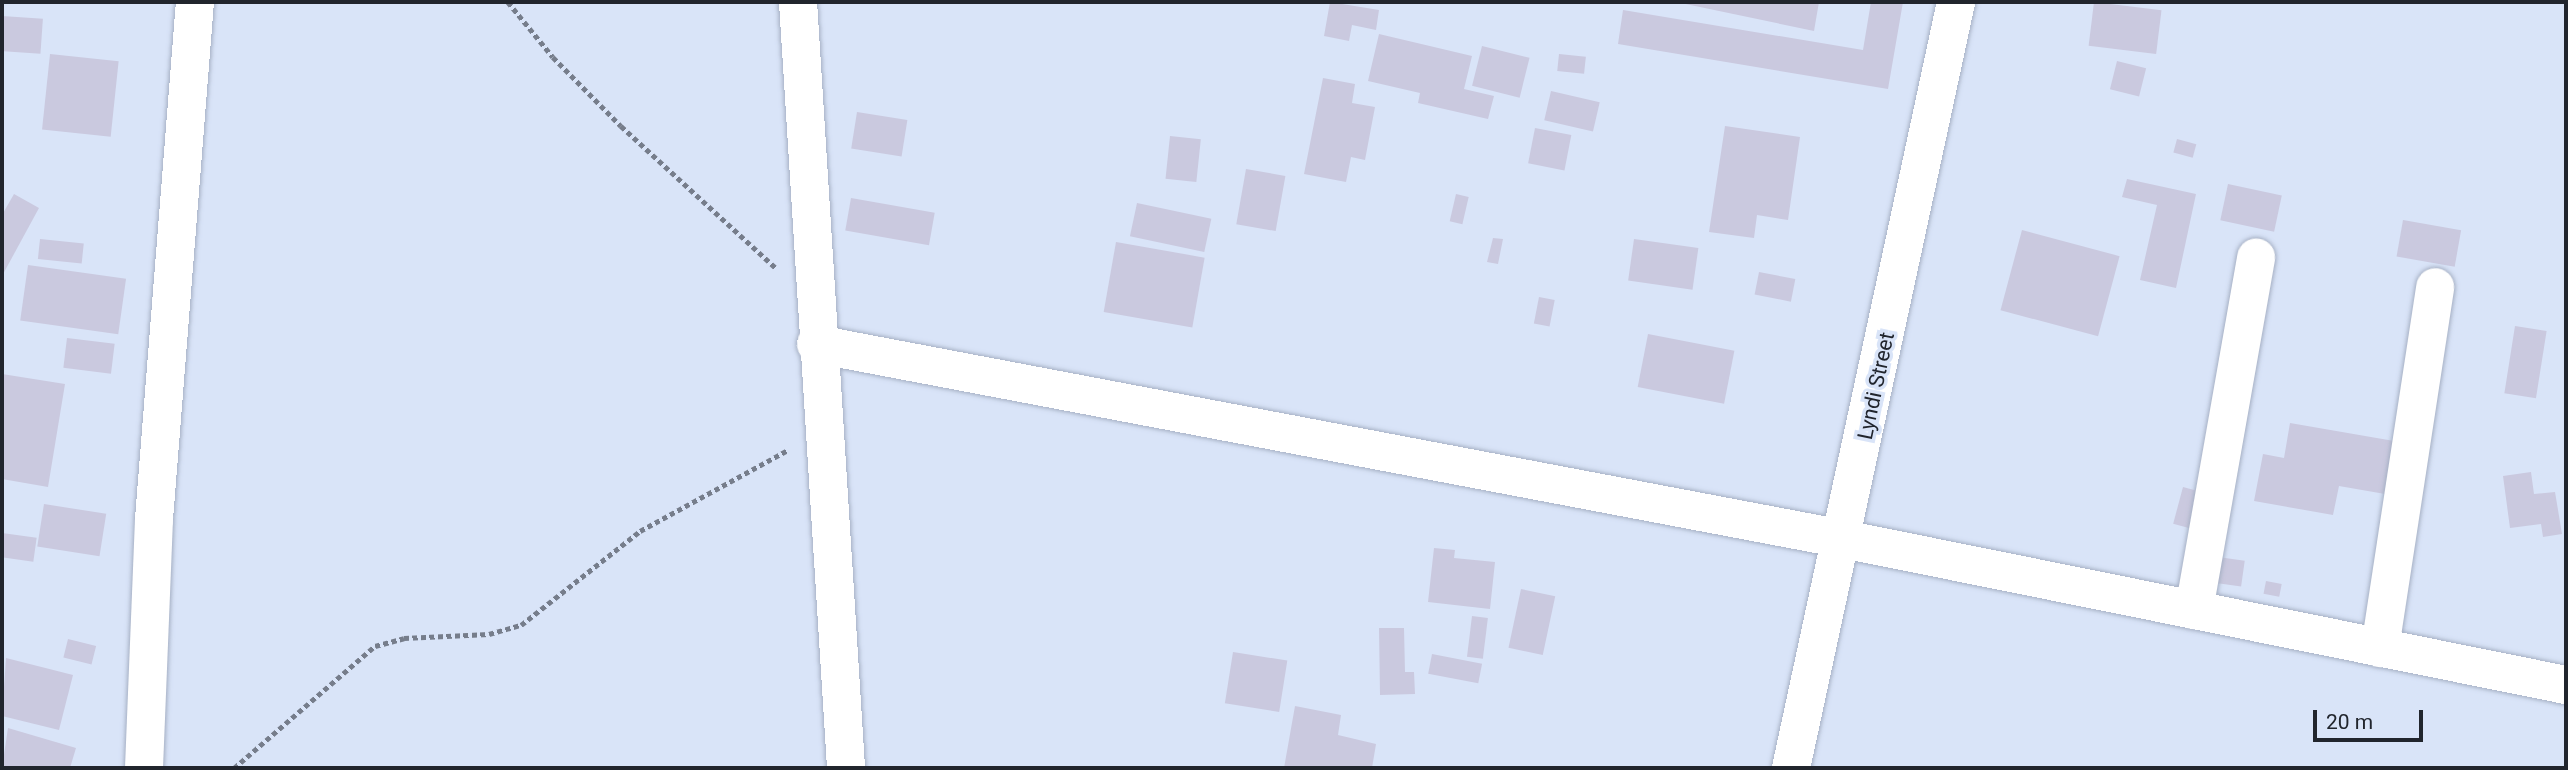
<!DOCTYPE html>
<style>
body{margin:0}
#map{position:relative;width:2568px;height:770px;overflow:hidden;background:#d9e4f8;font-family:Roboto,sans-serif}
div>[style]{position:absolute}
.building>*{inset:0;background:#cac9df;transform-origin:0 0}
.path>*{height:4.5px;margin-top:-2.25px;transform-origin:0;background:repeating-linear-gradient(90deg,#767d8b 0 5px,transparent 0 8.5px)}
.roads{filter:drop-shadow(0 0 2px #a6b0c4) drop-shadow(0 0 2px #a6b0c4)}
.minor>*{height:38px;margin:-19px;padding:0 19px;transform-origin:19px;border-radius:19px;background:#fff}
span{translate:-50% -50%;white-space:nowrap;text-align:center;line-height:1.15;-webkit-text-stroke:7px #d9e4f8;paint-order:stroke}
.street-label{font-size:21px;color:#21252d}
.frame{position:absolute;inset:0;border:4px solid #21252d;pointer-events:none}
.scale{position:absolute;left:2313px;top:710px;width:110px;height:32px;box-sizing:border-box;border:4px solid #21252d;border-top:0;padding-left:9px;font-size:21px;line-height:24px;white-space:nowrap;color:#21252d;-webkit-text-stroke:5px #d9e4f8;paint-order:stroke}
</style>
<div id="map">
<div class="building">
<i style="clip-path:polygon(1330px 2px,1379px 10px,1376px 30px,1352px 25px,1349px 41px,1324px 36px)"></i>
<i style="clip-path:polygon(1676px 2px,1819px 2px,1814px 31px)"></i>
<i style="clip-path:polygon(1871px 2px,1903px 2px,1888px 89px,1618px 44px,1623px 10px,1863px 50px)"></i>
<i style="left:2094px;top:2px;width:68px;height:44px;rotate:7deg"></i>
<i style="left:2px;top:16px;width:41px;height:35px;rotate:4deg"></i>
<i style="clip-path:polygon(1379px 34px,1472px 56px,1464px 89px,1494px 96px,1488px 119px,1418px 103px,1420px 93px,1368px 81px)"></i>
<i style="left:1482px;top:46px;width:49px;height:41px;rotate:14deg"></i>
<i style="left:50px;top:54px;width:69px;height:76px;rotate:6deg"></i>
<i style="left:1559px;top:54px;width:27px;height:17px;rotate:6deg"></i>
<i style="left:2117px;top:61px;width:30px;height:29px;rotate:14deg"></i>
<i style="clip-path:polygon(1323px 78px,1355px 84px,1352px 103px,1375px 107px,1365px 160px,1351px 157px,1346px 182px,1304px 174px)"></i>
<i style="left:1551px;top:91px;width:50px;height:30px;rotate:13deg"></i>
<i style="left:857px;top:112px;width:51px;height:37px;rotate:9deg"></i>
<i style="clip-path:polygon(1725px 126px,1800px 137px,1788px 220px,1757px 215px,1754px 238px,1709px 232px)"></i>
<i style="left:1535px;top:128px;width:37px;height:36px;rotate:11deg"></i>
<i style="left:1170px;top:136px;width:31px;height:43px;rotate:6deg"></i>
<i style="left:2177px;top:139px;width:20px;height:14px;rotate:15deg"></i>
<i style="left:1246px;top:169px;width:40px;height:56px;rotate:10deg"></i>
<i style="clip-path:polygon(2127px 179px,2196px 194px,2176px 288px,2140px 280px,2157px 205px,2122px 197px)"></i>
<i style="left:2228px;top:184px;width:55px;height:37px;rotate:12deg"></i>
<i style="clip-path:polygon(14px 194px,39px 208px,2px 276px,2px 215px)"></i>
<i style="left:1456px;top:194px;width:13px;height:28px;rotate:13deg"></i>
<i style="left:851px;top:198px;width:85px;height:33px;rotate:10deg"></i>
<i style="left:1137px;top:203px;width:76px;height:34px;rotate:12deg"></i>
<i style="left:2403px;top:220px;width:59px;height:37px;rotate:10deg"></i>
<i style="left:2022px;top:230px;width:101px;height:83px;rotate:15deg"></i>
<i style="clip-path:polygon(1493px 238px,1503px 239px,1498px 264px,1487px 262px)"></i>
<i style="left:40px;top:239px;width:44px;height:20px;rotate:6deg"></i>
<i style="left:1634px;top:239px;width:65px;height:42px;rotate:8deg"></i>
<i style="left:1116px;top:242px;width:90px;height:71px;rotate:10deg"></i>
<i style="left:28px;top:265px;width:99px;height:56px;rotate:8deg"></i>
<i style="left:1759px;top:272px;width:37px;height:23px;rotate:11deg"></i>
<i style="left:1539px;top:297px;width:16px;height:27px;rotate:11deg"></i>
<i style="left:2515px;top:326px;width:32px;height:68px;rotate:9deg"></i>
<i style="left:1648px;top:334px;width:88px;height:54px;rotate:11deg"></i>
<i style="left:67px;top:338px;width:48px;height:30px;rotate:7deg"></i>
<i style="clip-path:polygon(2px 374px,65px 384px,48px 487px,2px 479px)"></i>
<i style="clip-path:polygon(2290px 423px,2394px 441px,2385px 494px,2339px 486px,2333px 515px,2254px 501px,2263px 454px,2284px 458px)"></i>
<i style="clip-path:polygon(2531px 472px,2534px 494px,2555px 492px,2562px 534px,2543px 537px,2541px 524px,2510px 528px,2503px 476px)"></i>
<i style="left:2183px;top:487px;width:20px;height:38px;rotate:15deg"></i>
<i style="left:44px;top:504px;width:63px;height:43px;rotate:9deg"></i>
<i style="left:2px;top:533px;width:35px;height:24px;rotate:8deg"></i>
<i style="clip-path:polygon(1434px 548px,1455px 550px,1454px 558px,1495px 562px,1490px 609px,1428px 602px)"></i>
<i style="left:2218px;top:557px;width:27px;height:26px;rotate:8deg"></i>
<i style="left:2266px;top:581px;width:16px;height:13px;rotate:11deg"></i>
<i style="left:1521px;top:589px;width:35px;height:60px;rotate:12deg"></i>
<i style="left:1472px;top:616px;width:16px;height:41px;rotate:7deg"></i>
<i style="clip-path:polygon(1379px 628px,1404px 628px,1405px 672px,1414px 672px,1415px 694px,1380px 695px)"></i>
<i style="left:68px;top:639px;width:29px;height:19px;rotate:14deg"></i>
<i style="left:1233px;top:652px;width:55px;height:52px;rotate:9deg"></i>
<i style="left:1432px;top:654px;width:51px;height:20px;rotate:11deg"></i>
<i style="clip-path:polygon(6px 658px,73px 675px,59px 730px,2px 716px)"></i>
<i style="clip-path:polygon(1295px 706px,1341px 715px,1338px 735px,1376px 744px,1372px 768px,1284px 768px)"></i>
<i style="clip-path:polygon(8px 728px,76px 748px,70px 768px,2px 768px)"></i>
</div>
<div class="path">
<i style="left:508px;top:2px;width:71px;rotate:50.7deg"></i>
<i style="left:553px;top:57px;width:97px;rotate:45.4deg"></i>
<i style="left:621px;top:126px;width:212px;rotate:42.5deg"></i>
<i style="left:234px;top:768px;width:186px;rotate:-40.9deg"></i>
<i style="left:375px;top:646px;width:30px;rotate:-15deg"></i>
<i style="left:404px;top:638px;width:85px;rotate:-2.7deg"></i>
<i style="left:489px;top:634px;width:33px;rotate:-16deg"></i>
<i style="left:521px;top:625px;width:152px;rotate:-38.3deg"></i>
<i style="left:640px;top:531px;width:169px;rotate:-28.7deg"></i>
</div>
<div class="roads">
<div class="minor">
<i style="left:798px;top:2px;width:768px;rotate:86.41deg"></i>
<i style="left:816px;top:344px;width:1045px;rotate:10.75deg"></i>
<i style="left:1843px;top:539px;width:738px;rotate:11.42deg"></i>
<i style="left:2194px;top:610px;width:358px;rotate:-80deg"></i>
<i style="left:2380px;top:648px;width:365px;rotate:-81.3deg"></i>
<i style="left:144px;top:768px;width:249px;rotate:-87.7deg"></i>
<i style="left:154px;top:519px;width:519px;rotate:-85.47deg"></i>
<i style="left:1791px;top:768px;width:784px;rotate:-77.84deg"></i>
</div>
</div>
<div class="street-label">
<span style="left:1876px;top:386px;rotate:-78deg">Lyndi Street</span>
</div>
<div class="frame"></div>
<div class="scale">20 m</div>
</div>
